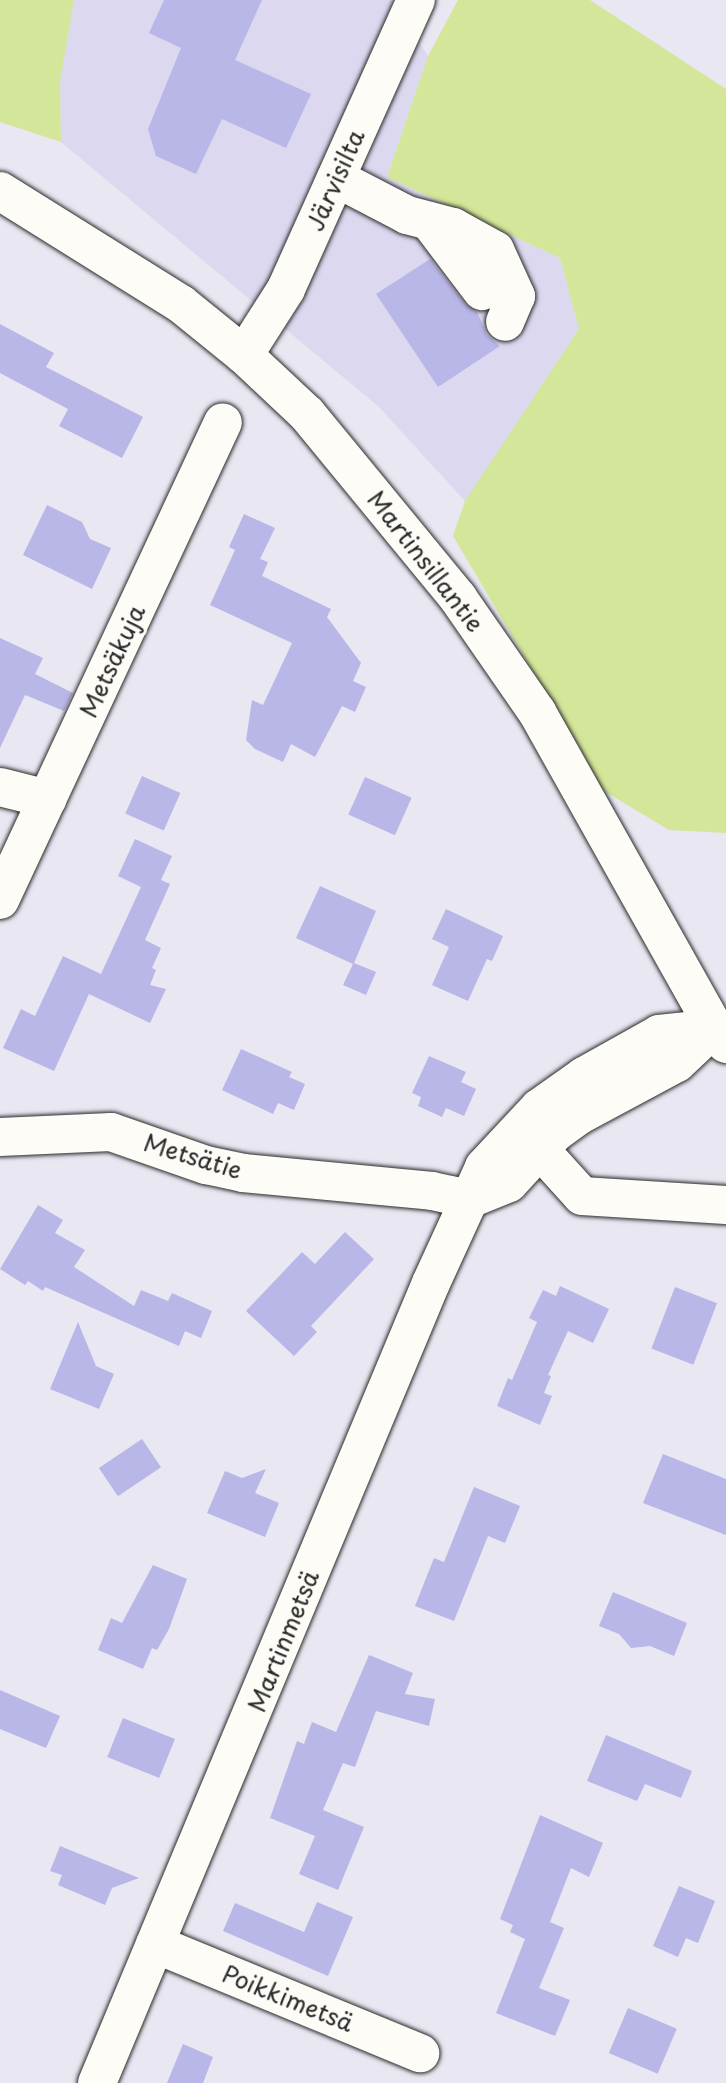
<!DOCTYPE html>
<meta charset="utf-8">
<style>
body{margin:0}
#map{position:relative;width:726px;height:2083px;overflow:hidden;background:#e9e7f2;font-family:"Playpen Sans",sans-serif}
div>[style]{position:absolute}
.built>*{inset:0;background:#dbd8ef}
.green>*{inset:0;background:#d4e699}
.building>*{inset:0;background:#b9b6e8;transform-origin:0 0}
.roads{filter:drop-shadow(0 0 2px #2b2b2b) drop-shadow(0 0 2px #2b2b2b)}
.minor>*{height:38px;margin:-19px;padding:0 19px;transform-origin:19px;border-radius:19px;background:#fdfcf7}
.major>*{height:38px;margin:-19px;padding:0 19px;transform-origin:19px;border-radius:19px;background:#fdfcf7}
span{translate:-50% -50%;white-space:nowrap;text-align:center;line-height:1.15;-webkit-text-stroke:6px #fdfcf7;paint-order:stroke}
.street-label{font-size:24px;color:#2b2b2b}
</style>
<div id="map">
<div class="built">
<i style="clip-path:polygon(74px 0,391px 0,428px 56px,387px 177px,560px 258px,579px 329px,465px 501px,378px 406px,61px 142px,60px 82px)"></i>
</div>
<div class="green">
<i style="clip-path:polygon(0 0,74px 0,60px 82px,61px 142px,0 122px)"></i>
<i style="clip-path:polygon(458px 0,590px 0,726px 89px,726px 833px,669px 830px,604px 791px,453px 536px,465px 501px,579px 329px,560px 258px,387px 177px,428px 56px)"></i>
</div>
<div class="building">
<i style="clip-path:polygon(164px 0,262px 0,235px 60px,311px 94px,286px 148px,222px 119px,196px 174px,156px 156px,148px 129px,181px 48px,149px 33px)"></i>
<i style="clip-path:polygon(430px 259px,465px 304px,477px 312px,487px 335px,500px 346px,438px 387px,376px 294px)"></i>
<i style="clip-path:polygon(0 324px,54px 353px,46px 367px,143px 417px,122px 458px,59px 426px,68px 409px,0 373px)"></i>
<i style="clip-path:polygon(47px 505px,82px 522px,90px 539px,111px 548px,92px 589px,23px 555px)"></i>
<i style="clip-path:polygon(244px 514px,275px 528px,260px 559px,268px 562px,262px 576px,331px 609px,327px 617px,361px 663px,353px 681px,366px 687px,355px 712px,342px 706px,315px 757px,291px 744px,283px 762px,255px 749px,246px 740px,252px 700px,263px 705px,292px 643px,210px 605px,235px 550px,229px 547px)"></i>
<i style="clip-path:polygon(0 638px,43px 658px,35px 674px,73px 693px,64px 711px,25px 695px,0 748px)"></i>
<i style="left:142px;top:776px;width:42px;height:41px;rotate:24deg"></i>
<i style="left:365px;top:777px;width:51px;height:41px;rotate:24deg"></i>
<i style="clip-path:polygon(135px 839px,172px 856px,161px 880px,170px 884px,145px 940px,161px 948px,152px 968px,156px 970px,150px 985px,166px 989px,150px 1023px,89px 994px,54px 1071px,3px 1048px,21px 1009px,35px 1016px,63px 956px,101px 974px,141px 887px,118px 876px)"></i>
<i style="clip-path:polygon(320px 886px,376px 911px,354px 963px,376px 972px,366px 995px,343px 985px,353px 964px,296px 938px)"></i>
<i style="clip-path:polygon(446px 909px,503px 936px,492px 961px,487px 959px,468px 1001px,432px 985px,449px 947px,432px 939px)"></i>
<i style="clip-path:polygon(241px 1049px,292px 1072px,289px 1077px,305px 1084px,294px 1110px,278px 1103px,273px 1114px,222px 1090px)"></i>
<i style="clip-path:polygon(429px 1056px,466px 1072px,461px 1082px,476px 1089px,464px 1116px,446px 1108px,442px 1117px,418px 1106px,421px 1097px,412px 1093px)"></i>
<i style="clip-path:polygon(38px 1205px,63px 1220px,55px 1233px,85px 1250px,74px 1267px,134px 1306px,141px 1290px,168px 1301px,172px 1293px,212px 1311px,201px 1338px,185px 1331px,179px 1346px,45px 1287px,43px 1291px,28px 1281px,25px 1285px,0 1269px)"></i>
<i style="clip-path:polygon(345px 1232px,374px 1259px,311px 1326px,317px 1332px,294px 1356px,246px 1311px,302px 1252px,315px 1264px)"></i>
<i style="clip-path:polygon(560px 1286px,609px 1309px,593px 1343px,568px 1331px,548px 1375px,551px 1376px,544px 1393px,552px 1396px,540px 1425px,497px 1406px,508px 1378px,512px 1380px,537px 1322px,529px 1318px,543px 1290px,556px 1296px)"></i>
<i style="left:675px;top:1287px;width:45px;height:66px;rotate:21deg"></i>
<i style="clip-path:polygon(78px 1322px,96px 1366px,114px 1374px,99px 1409px,50px 1389px)"></i>
<i style="left:142px;top:1439px;width:34px;height:52px;rotate:56deg"></i>
<i style="clip-path:polygon(663px 1454px,726px 1479px,726px 1535px,643px 1503px)"></i>
<i style="clip-path:polygon(266px 1469px,255px 1493px,279px 1503px,265px 1537px,207px 1513px,225px 1471px,242px 1478px)"></i>
<i style="clip-path:polygon(474px 1487px,520px 1506px,505px 1543px,488px 1536px,454px 1621px,415px 1606px,434px 1558px,444px 1562px)"></i>
<i style="clip-path:polygon(153px 1565px,187px 1579px,169px 1629px,157px 1650px,152px 1648px,143px 1669px,98px 1650px,111px 1618px,122px 1623px)"></i>
<i style="clip-path:polygon(613px 1592px,687px 1623px,674px 1656px,650px 1646px,631px 1648px,619px 1634px,599px 1626px)"></i>
<i style="clip-path:polygon(369px 1655px,413px 1673px,405px 1694px,435px 1699px,429px 1726px,376px 1711px,355px 1767px,343px 1763px,323px 1810px,364px 1827px,338px 1890px,299px 1874px,315px 1836px,270px 1818px,297px 1741px,304px 1744px,312px 1722px,336px 1732px)"></i>
<i style="clip-path:polygon(0 1690px,60px 1716px,46px 1748px,0 1729px)"></i>
<i style="left:123px;top:1718px;width:56px;height:42px;rotate:22deg"></i>
<i style="clip-path:polygon(606px 1735px,692px 1771px,681px 1798px,645px 1784px,637px 1801px,587px 1781px)"></i>
<i style="clip-path:polygon(540px 1815px,603px 1843px,589px 1877px,571px 1868px,550px 1922px,564px 1928px,539px 1988px,570px 2000px,555px 2036px,496px 2013px,525px 1939px,510px 1932px,513px 1925px,500px 1919px)"></i>
<i style="clip-path:polygon(60px 1846px,139px 1878px,112px 1888px,105px 1905px,58px 1885px,62px 1875px,50px 1871px)"></i>
<i style="clip-path:polygon(679px 1886px,715px 1901px,698px 1943px,686px 1938px,678px 1957px,653px 1946px)"></i>
<i style="clip-path:polygon(317px 1902px,353px 1917px,328px 1976px,223px 1931px,235px 1903px,304px 1932px)"></i>
<i style="left:628px;top:2008px;width:53px;height:49px;rotate:23deg"></i>
<i style="clip-path:polygon(183px 2044px,213px 2057px,203px 2083px,167px 2083px)"></i>
</div>
<div class="roads">
<div class="minor">
<i style="left:336px;top:178px;width:80px;rotate:27.5deg"></i>
<i style="left:407px;top:215px;width:48px;rotate:14.6deg"></i>
<i style="left:453px;top:227px;width:48px;rotate:28.7deg"></i>
<i style="left:495px;top:250px;width:51px;rotate:65.5deg"></i>
<i style="left:516px;top:296px;width:28px;rotate:113deg"></i>
<i style="left:429px;top:221px;width:88px;rotate:52.9deg"></i>
<i style="left:244px;top:355px;width:78px;rotate:-57.5deg"></i>
<i style="left:286px;top:289px;width:317px;rotate:-65.8deg"></i>
<i style="left:0;top:787px;width:49px;rotate:14deg"></i>
<i style="left:0;top:900px;width:527px;rotate:-64.99deg"></i>
<i style="left:524px;top:1132px;width:86px;rotate:47.8deg"></i>
<i style="left:582px;top:1196px;width:144px;rotate:3.6deg"></i>
<i style="left:0;top:1137px;width:111px;rotate:-2.6deg"></i>
<i style="left:111px;top:1132px;width:101px;rotate:19.2deg"></i>
<i style="left:206px;top:1165px;width:38px;rotate:12deg"></i>
<i style="left:243px;top:1173px;width:190px;rotate:5.4deg"></i>
<i style="left:432px;top:1191px;width:39px;rotate:12deg"></i>
<i style="left:470px;top:1199px;width:42px;rotate:-22.3deg"></i>
<i style="left:509px;top:1183px;width:68px;rotate:-47.4deg"></i>
<i style="left:555px;top:1133px;width:29px;rotate:-36deg"></i>
<i style="left:578px;top:1116px;width:112px;rotate:-28.2deg"></i>
<i style="left:677px;top:1063px;width:51px;rotate:-43.4deg"></i>
<i style="left:155px;top:1944px;width:287px;rotate:22.4deg"></i>
<i style="left:97px;top:2083px;width:867px;rotate:-67.34deg"></i>
<i style="left:431px;top:1283px;width:128px;rotate:-65.4deg"></i>
<i style="left:484px;top:1167px;width:81px;rotate:-47deg"></i>
<i style="left:539px;top:1108px;width:55px;rotate:-35.4deg"></i>
<i style="left:584px;top:1076px;width:86px;rotate:-29.2deg"></i>
<i style="left:659px;top:1034px;width:55px;rotate:-6.2deg"></i>
</div>
<div class="major">
<i style="left:0;top:191px;width:213px;rotate:32deg"></i>
<i style="left:181px;top:304px;width:81px;rotate:39deg"></i>
<i style="left:244px;top:355px;width:86px;rotate:43.1deg"></i>
<i style="left:307px;top:414px;width:238px;rotate:50.6deg"></i>
<i style="left:458px;top:598px;width:139px;rotate:55.3deg"></i>
<i style="left:537px;top:712px;width:362px;rotate:60.7deg"></i>
<i style="left:714px;top:1028px;width:20px;rotate:53deg"></i>
</div>
</div>
<div class="street-label">
<span style="left:335px;top:180px;rotate:-66deg">Järvisilta</span>
<span style="left:426px;top:561px;rotate:52deg">Martinsillantie</span>
<span style="left:112px;top:661px;rotate:-65deg">Metsäkuja</span>
<span style="left:193px;top:1156px;rotate:17deg">Metsätie</span>
<span style="left:283px;top:1641px;rotate:-68deg">Martinmetsä</span>
<span style="left:288px;top:1998px;rotate:22deg">Poikkimetsä</span>
</div>
</div>
